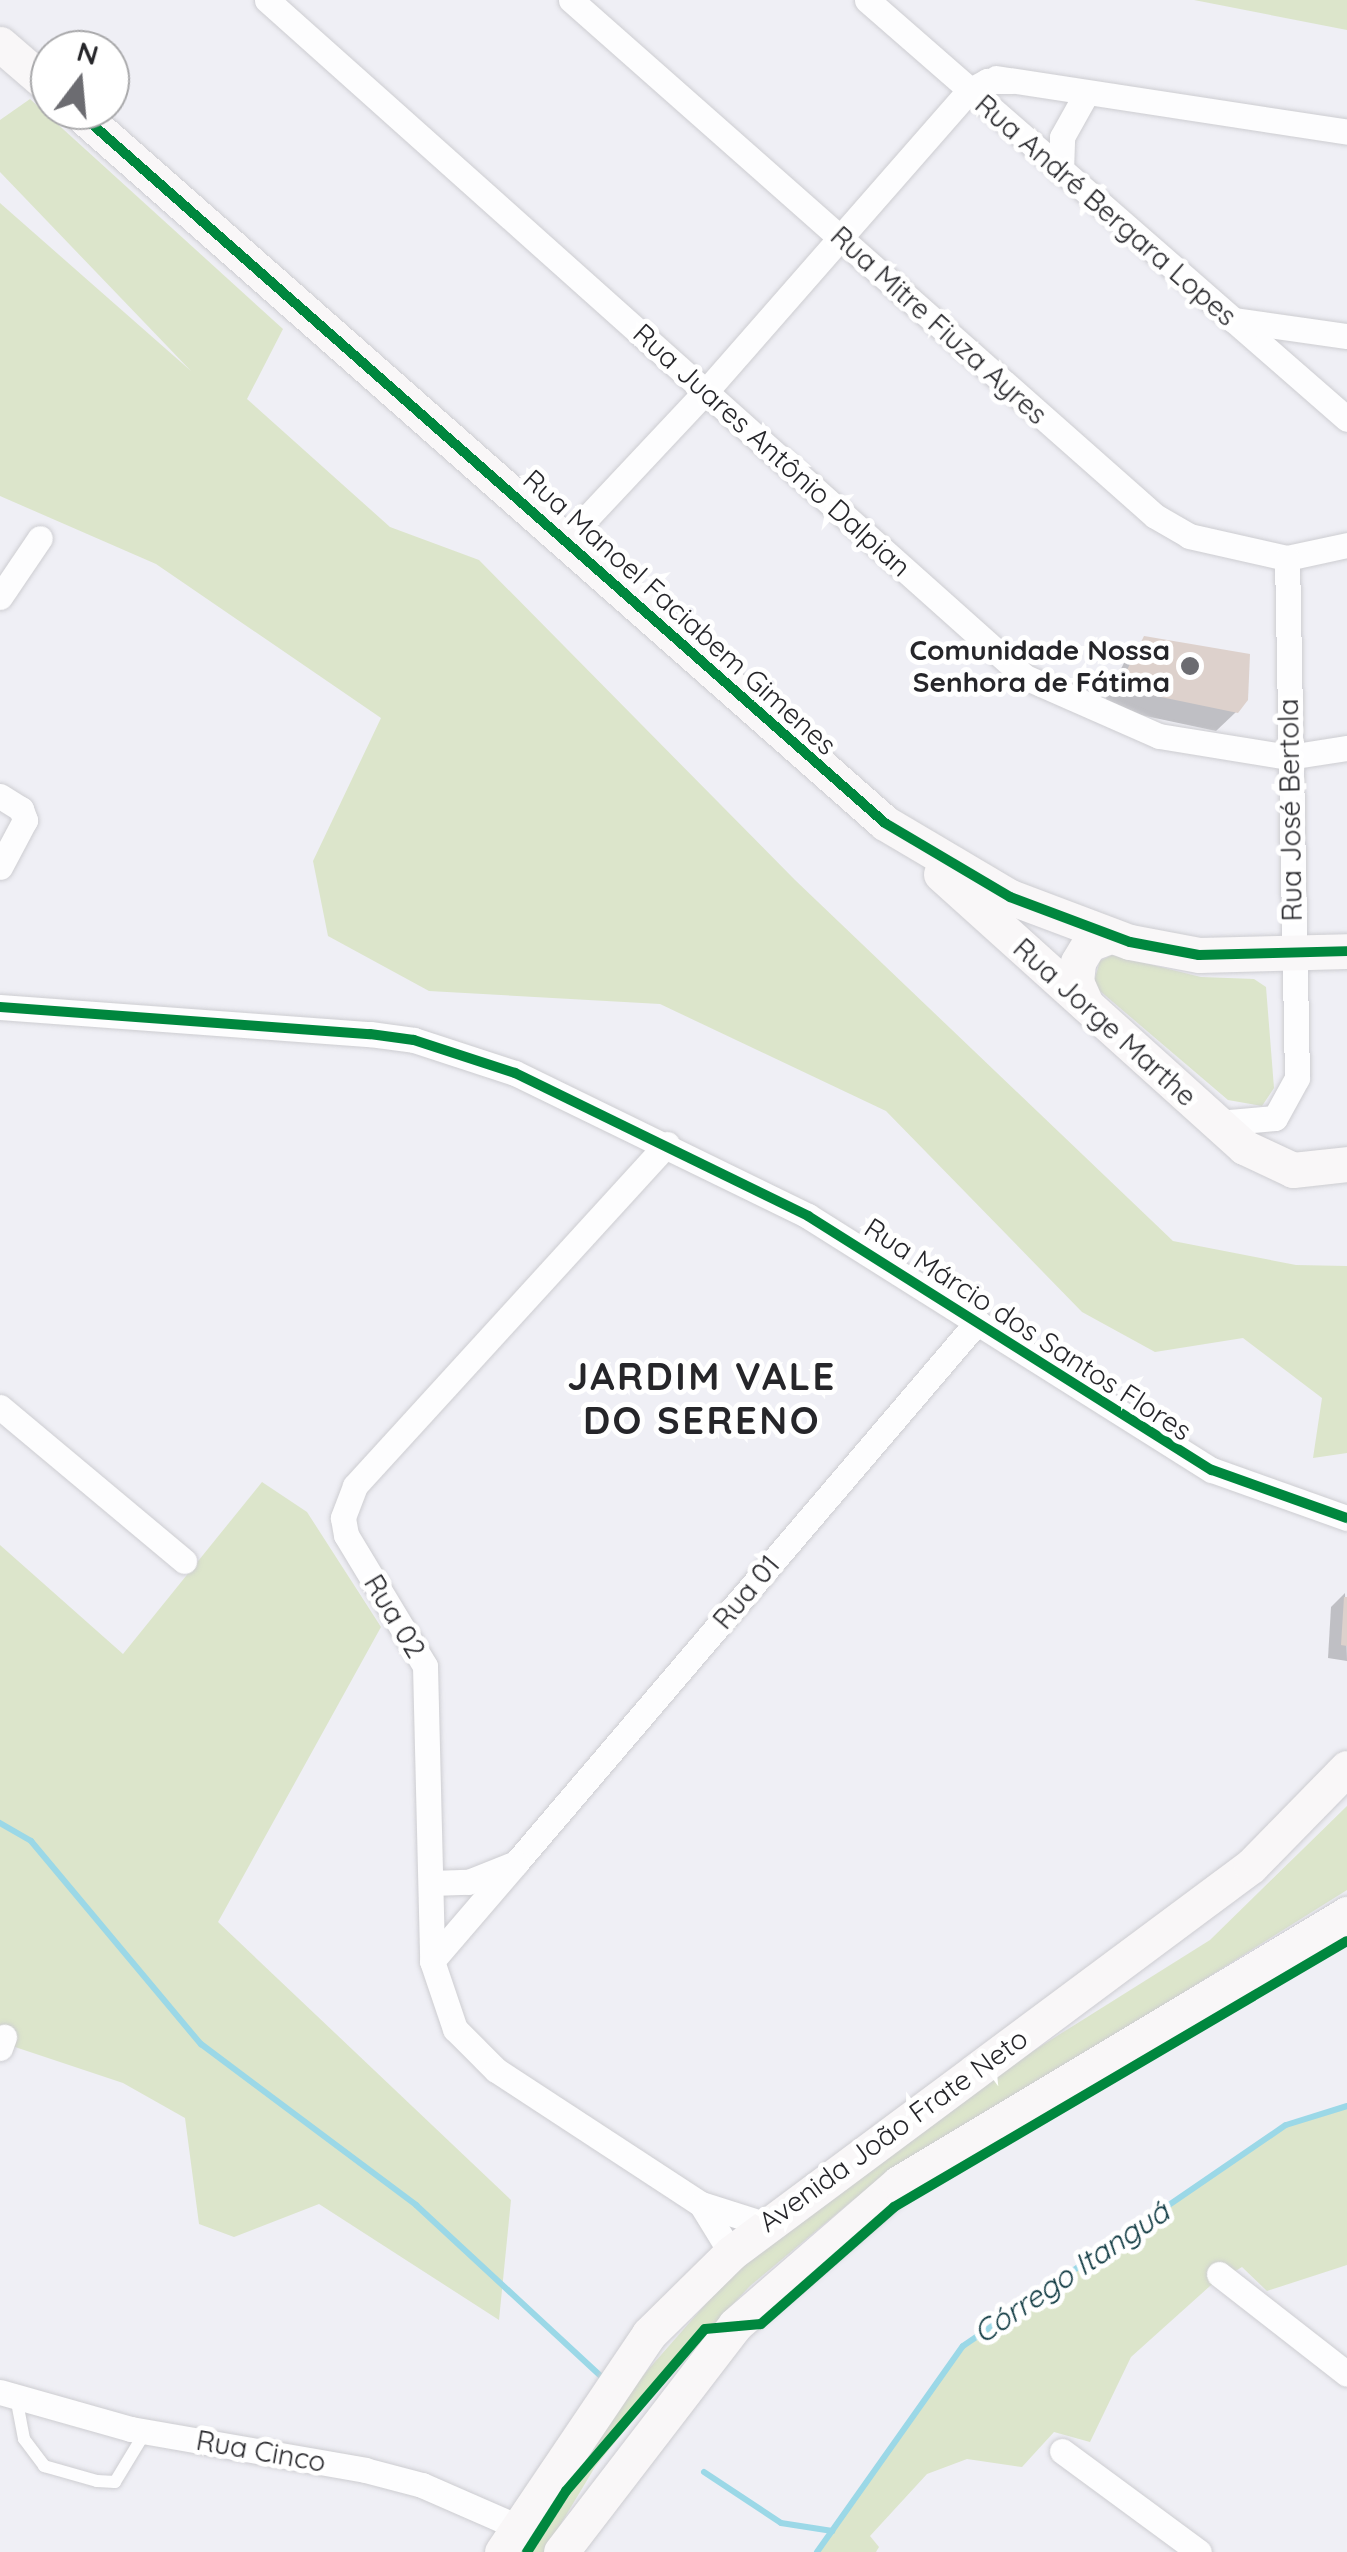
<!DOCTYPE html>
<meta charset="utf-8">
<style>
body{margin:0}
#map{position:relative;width:1347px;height:2552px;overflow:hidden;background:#efeff5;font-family:Quicksand,sans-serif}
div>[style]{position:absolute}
.green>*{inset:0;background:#dce5cb}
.shadow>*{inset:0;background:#0003}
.stream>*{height:6px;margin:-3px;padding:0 3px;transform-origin:3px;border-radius:3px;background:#9bd8e7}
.building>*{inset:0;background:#ddd1cc}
.roads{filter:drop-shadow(0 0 2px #cdcdd1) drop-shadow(0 0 2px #cdcdd1)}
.lane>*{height:12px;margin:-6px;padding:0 6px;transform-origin:6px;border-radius:6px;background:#fdfdfe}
.street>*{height:25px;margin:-12.5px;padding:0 12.5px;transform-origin:12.5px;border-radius:12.5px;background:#fdfdfe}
.secondary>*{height:35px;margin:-17.5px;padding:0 17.5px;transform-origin:17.5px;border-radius:17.5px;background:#f9f7f8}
.cycleway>*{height:10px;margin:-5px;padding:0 5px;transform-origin:5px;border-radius:5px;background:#00873e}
.dots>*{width:28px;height:28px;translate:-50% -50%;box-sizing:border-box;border:5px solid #fff;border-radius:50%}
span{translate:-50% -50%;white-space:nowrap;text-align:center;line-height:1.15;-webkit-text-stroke:10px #fff;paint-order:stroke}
.street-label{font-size:28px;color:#26262a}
.poi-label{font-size:28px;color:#26262a;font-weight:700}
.right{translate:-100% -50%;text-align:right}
.water-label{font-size:30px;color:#0d3840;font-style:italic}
.district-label{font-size:38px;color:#26262a;font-weight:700;letter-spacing:2.5px}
.north{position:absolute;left:30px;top:30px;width:100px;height:100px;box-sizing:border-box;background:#fff;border:2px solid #a8a8aa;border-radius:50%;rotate:16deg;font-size:28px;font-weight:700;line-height:40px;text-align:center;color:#26262a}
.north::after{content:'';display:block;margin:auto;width:35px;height:45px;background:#6c6c71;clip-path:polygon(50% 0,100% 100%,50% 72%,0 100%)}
</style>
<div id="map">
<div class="green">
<i style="clip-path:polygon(1194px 0,1347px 0,1347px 30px)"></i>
<i style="clip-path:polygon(30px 99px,283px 329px,247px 399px,390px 527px,479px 560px,795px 880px,1173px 1241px,1296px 1265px,1347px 1266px,1347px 1453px,1313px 1458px,1322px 1398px,1243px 1338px,1155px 1352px,1082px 1312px,886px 1111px,660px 1004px,429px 991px,328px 936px,313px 861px,381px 718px,156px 564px,0 496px,0 203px,191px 371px,0 172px,0 120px)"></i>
<i style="clip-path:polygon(1112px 955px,1201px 977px,1254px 979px,1266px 987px,1274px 1088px,1262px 1106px,1228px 1100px,1093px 985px,1100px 961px)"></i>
<i style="clip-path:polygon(262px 1482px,307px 1512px,381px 1627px,218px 1922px,511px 2200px,499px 2320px,319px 2204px,234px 2237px,199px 2224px,185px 2118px,123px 2083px,0 2042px,0 1545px,123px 1654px)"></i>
<i style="clip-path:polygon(1347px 1806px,1347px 1890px,853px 2200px,750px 2286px,687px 2353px,595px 2467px,544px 2552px,521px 2552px,618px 2404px,733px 2273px,1006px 2068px,1210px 1940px)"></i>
<i style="clip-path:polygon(1347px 2106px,1347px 2265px,1267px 2291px,1242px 2267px,1210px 2286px,1131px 2357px,1090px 2442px,1054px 2432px,1022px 2467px,967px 2459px,927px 2474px,870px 2536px,879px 2547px,876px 2552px,817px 2552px,963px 2346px,1286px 2125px)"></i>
</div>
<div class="shadow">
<i style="clip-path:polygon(1145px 639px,1236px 712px,1216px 731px,1108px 708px,1106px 698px,1126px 659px)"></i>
<i style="clip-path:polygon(1345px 1593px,1347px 1661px,1328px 1658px,1331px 1607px)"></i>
</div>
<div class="stream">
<i style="left:0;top:1823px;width:36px;rotate:30deg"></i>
<i style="left:31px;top:1841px;width:265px;rotate:50.1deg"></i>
<i style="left:201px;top:2044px;width:269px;rotate:36.8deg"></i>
<i style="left:416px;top:2205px;width:255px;rotate:42.8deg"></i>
<i style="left:704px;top:2472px;width:92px;rotate:33.5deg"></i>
<i style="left:781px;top:2523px;width:52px;rotate:8.9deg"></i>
<i style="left:817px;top:2552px;width:252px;rotate:-54.7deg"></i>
<i style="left:963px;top:2346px;width:391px;rotate:-34.4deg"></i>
<i style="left:1286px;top:2125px;width:64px;rotate:-17.3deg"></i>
</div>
<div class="building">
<i style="clip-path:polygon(1144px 636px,1250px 654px,1248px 700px,1238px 713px,1127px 690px,1124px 676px)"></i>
<i style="clip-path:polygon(1344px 1597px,1347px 1597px,1347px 1646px,1341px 1645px)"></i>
</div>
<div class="roads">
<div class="lane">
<i style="left:16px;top:2397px;width:43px;rotate:79.2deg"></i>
<i style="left:24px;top:2439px;width:34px;rotate:53deg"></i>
<i style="left:44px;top:2466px;width:55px;rotate:15.8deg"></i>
<i style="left:97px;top:2481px;width:18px;rotate:3deg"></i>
<i style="left:115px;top:2482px;width:60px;rotate:-58.7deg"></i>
</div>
<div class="street">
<i style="left:267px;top:0;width:1016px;rotate:41.77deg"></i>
<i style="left:1025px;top:677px;width:146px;rotate:23.8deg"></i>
<i style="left:1159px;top:736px;width:132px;rotate:9.2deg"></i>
<i style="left:1289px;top:757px;width:59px;rotate:-8.8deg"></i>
<i style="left:571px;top:0;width:779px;rotate:41.46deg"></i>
<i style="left:1155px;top:516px;width:39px;rotate:30deg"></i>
<i style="left:1189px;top:536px;width:100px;rotate:12.7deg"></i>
<i style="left:1287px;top:558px;width:61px;rotate:-12.2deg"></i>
<i style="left:867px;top:0;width:637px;rotate:41.12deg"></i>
<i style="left:996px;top:78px;width:355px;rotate:8.7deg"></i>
<i style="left:1061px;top:171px;width:34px;rotate:-88deg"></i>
<i style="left:1062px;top:137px;width:49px;rotate:-60.8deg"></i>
<i style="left:1233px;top:320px;width:115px;rotate:8deg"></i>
<i style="left:567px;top:539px;width:204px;rotate:-46.8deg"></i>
<i style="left:707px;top:390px;width:398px;rotate:-48.8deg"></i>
<i style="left:969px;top:91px;width:21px;rotate:-29deg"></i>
<i style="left:987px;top:81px;width:25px"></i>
<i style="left:0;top:597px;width:71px;rotate:-55.9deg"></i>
<i style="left:0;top:796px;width:25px;rotate:32deg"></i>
<i style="left:21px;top:809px;width:12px;rotate:70deg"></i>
<i style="left:25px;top:820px;width:53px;rotate:118deg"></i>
<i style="left:0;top:1007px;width:371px;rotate:4.2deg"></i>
<i style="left:370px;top:1034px;width:44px;rotate:7.8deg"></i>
<i style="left:414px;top:1040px;width:106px;rotate:18.1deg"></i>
<i style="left:515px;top:1073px;width:326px;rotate:26deg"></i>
<i style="left:808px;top:1216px;width:477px;rotate:32.2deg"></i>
<i style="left:1212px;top:1470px;width:143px;rotate:19.6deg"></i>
<i style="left:1218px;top:1123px;width:57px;rotate:-5deg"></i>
<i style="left:1275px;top:1118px;width:46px;rotate:-61.2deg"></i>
<i style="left:1297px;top:1078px;width:520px;rotate:-91.1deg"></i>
<i style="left:667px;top:1144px;width:463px;rotate:132.4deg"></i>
<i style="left:355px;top:1486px;width:34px;rotate:111deg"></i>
<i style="left:343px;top:1518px;width:17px;rotate:80deg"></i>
<i style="left:346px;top:1535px;width:153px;rotate:58.9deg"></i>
<i style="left:425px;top:1666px;width:295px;rotate:88.6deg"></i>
<i style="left:432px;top:1961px;width:72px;rotate:71.3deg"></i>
<i style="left:455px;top:2029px;width:58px;rotate:45deg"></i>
<i style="left:496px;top:2070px;width:245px;rotate:33.2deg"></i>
<i style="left:0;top:1407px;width:240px;rotate:39.9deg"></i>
<i style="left:516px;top:1863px;width:711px;rotate:-49.56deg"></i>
<i style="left:431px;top:1883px;width:37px;rotate:-2deg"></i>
<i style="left:468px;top:1882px;width:52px;rotate:-21.6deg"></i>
<i style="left:516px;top:1863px;width:129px;rotate:130.6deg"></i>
<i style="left:0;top:2048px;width:12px;rotate:-70deg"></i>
<i style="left:731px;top:2253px;width:57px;rotate:-121.5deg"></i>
<i style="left:701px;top:2204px;width:66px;rotate:17.6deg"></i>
<i style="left:1219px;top:2274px;width:162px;rotate:38deg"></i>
<i style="left:0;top:2392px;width:136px;rotate:15.8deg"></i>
<i style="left:131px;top:2429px;width:238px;rotate:9.9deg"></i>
<i style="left:365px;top:2470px;width:59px;rotate:14.7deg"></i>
<i style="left:422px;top:2485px;width:103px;rotate:23.6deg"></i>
<i style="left:1062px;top:2451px;width:170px;rotate:36.4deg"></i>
</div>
<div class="secondary">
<i style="left:0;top:44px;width:66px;rotate:40.7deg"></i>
<i style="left:76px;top:110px;width:1078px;rotate:41.39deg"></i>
<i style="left:885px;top:823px;width:145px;rotate:30.6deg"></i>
<i style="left:1010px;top:897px;width:128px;rotate:20.6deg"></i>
<i style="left:1130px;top:942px;width:70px;rotate:10.7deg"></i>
<i style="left:1199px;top:955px;width:148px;rotate:-1.5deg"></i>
<i style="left:941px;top:874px;width:408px;rotate:42deg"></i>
<i style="left:1244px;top:1147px;width:54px;rotate:25.1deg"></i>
<i style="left:1293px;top:1170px;width:54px;rotate:-6.3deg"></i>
<i style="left:1086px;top:1004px;width:24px;rotate:-114deg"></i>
<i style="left:1076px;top:982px;width:20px;rotate:-84deg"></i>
<i style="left:1078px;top:962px;width:21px;rotate:-59deg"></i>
<i style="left:1089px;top:944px;width:22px;rotate:-21deg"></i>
<i style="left:502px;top:2552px;width:263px;rotate:-56deg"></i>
<i style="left:649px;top:2334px;width:115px;rotate:-44.6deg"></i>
<i style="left:731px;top:2253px;width:648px;rotate:-36.66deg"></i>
<i style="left:1251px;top:1866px;width:137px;rotate:-45.6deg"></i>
<i style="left:561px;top:2552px;width:286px;rotate:-52.5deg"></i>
<i style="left:735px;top:2325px;width:217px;rotate:-40.9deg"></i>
<i style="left:899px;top:2183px;width:523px;rotate:-30.98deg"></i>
</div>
</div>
<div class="cycleway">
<i style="left:76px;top:110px;width:1078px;rotate:41.39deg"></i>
<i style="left:885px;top:823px;width:145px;rotate:30.6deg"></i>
<i style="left:1010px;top:897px;width:128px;rotate:20.6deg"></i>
<i style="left:1130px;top:942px;width:70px;rotate:10.7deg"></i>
<i style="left:1199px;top:955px;width:148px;rotate:-1.5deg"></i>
<i style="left:0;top:1007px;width:371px;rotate:4.2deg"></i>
<i style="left:370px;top:1034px;width:44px;rotate:7.8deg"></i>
<i style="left:414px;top:1040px;width:106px;rotate:18.1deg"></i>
<i style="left:515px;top:1073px;width:326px;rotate:26deg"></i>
<i style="left:808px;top:1216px;width:477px;rotate:32.2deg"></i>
<i style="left:1212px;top:1470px;width:143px;rotate:19.6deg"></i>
<i style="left:527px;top:2552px;width:72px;rotate:-57.4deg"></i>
<i style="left:566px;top:2491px;width:213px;rotate:-49.4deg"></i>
<i style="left:705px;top:2329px;width:56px;rotate:-5.1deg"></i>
<i style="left:761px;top:2324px;width:177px;rotate:-41.3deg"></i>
<i style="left:894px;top:2207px;width:525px;rotate:-30.42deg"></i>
</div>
<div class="dots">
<i style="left:1190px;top:666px;background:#6c6c71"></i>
</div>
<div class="street-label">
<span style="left:1106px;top:210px;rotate:41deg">Rua André Bergara Lopes</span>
<span style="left:939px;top:325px;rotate:42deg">Rua Mitre Fiuza Ayres</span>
<span style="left:772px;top:450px;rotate:42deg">Rua Juares Antônio Dalpian</span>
<span style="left:680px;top:612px;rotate:42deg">Rua Manoel Faciabem Gimenes</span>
<span style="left:1290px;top:810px;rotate:-91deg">Rua José Bertola</span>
<span style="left:1105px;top:1022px;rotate:42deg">Rua Jorge Marthe</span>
<span style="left:1028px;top:1329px;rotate:33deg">Rua Márcio dos Santos Flores</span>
<span style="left:746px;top:1592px;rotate:-50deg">Rua 01</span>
<span style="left:395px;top:1616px;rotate:59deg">Rua 02</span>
<span style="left:893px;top:2130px;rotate:-36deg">Avenida João Frate Neto</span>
<span style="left:261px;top:2451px;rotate:10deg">Rua Cinco</span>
</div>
<div class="poi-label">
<span class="right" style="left:1170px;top:666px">Comunidade Nossa<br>Senhora de Fátima</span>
</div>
<div class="water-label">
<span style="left:1071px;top:2272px;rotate:-34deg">Córrego Itanguá</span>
</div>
<div class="district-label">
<span style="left:702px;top:1399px">JARDIM VALE<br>DO SERENO</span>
</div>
<div class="north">N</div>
</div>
